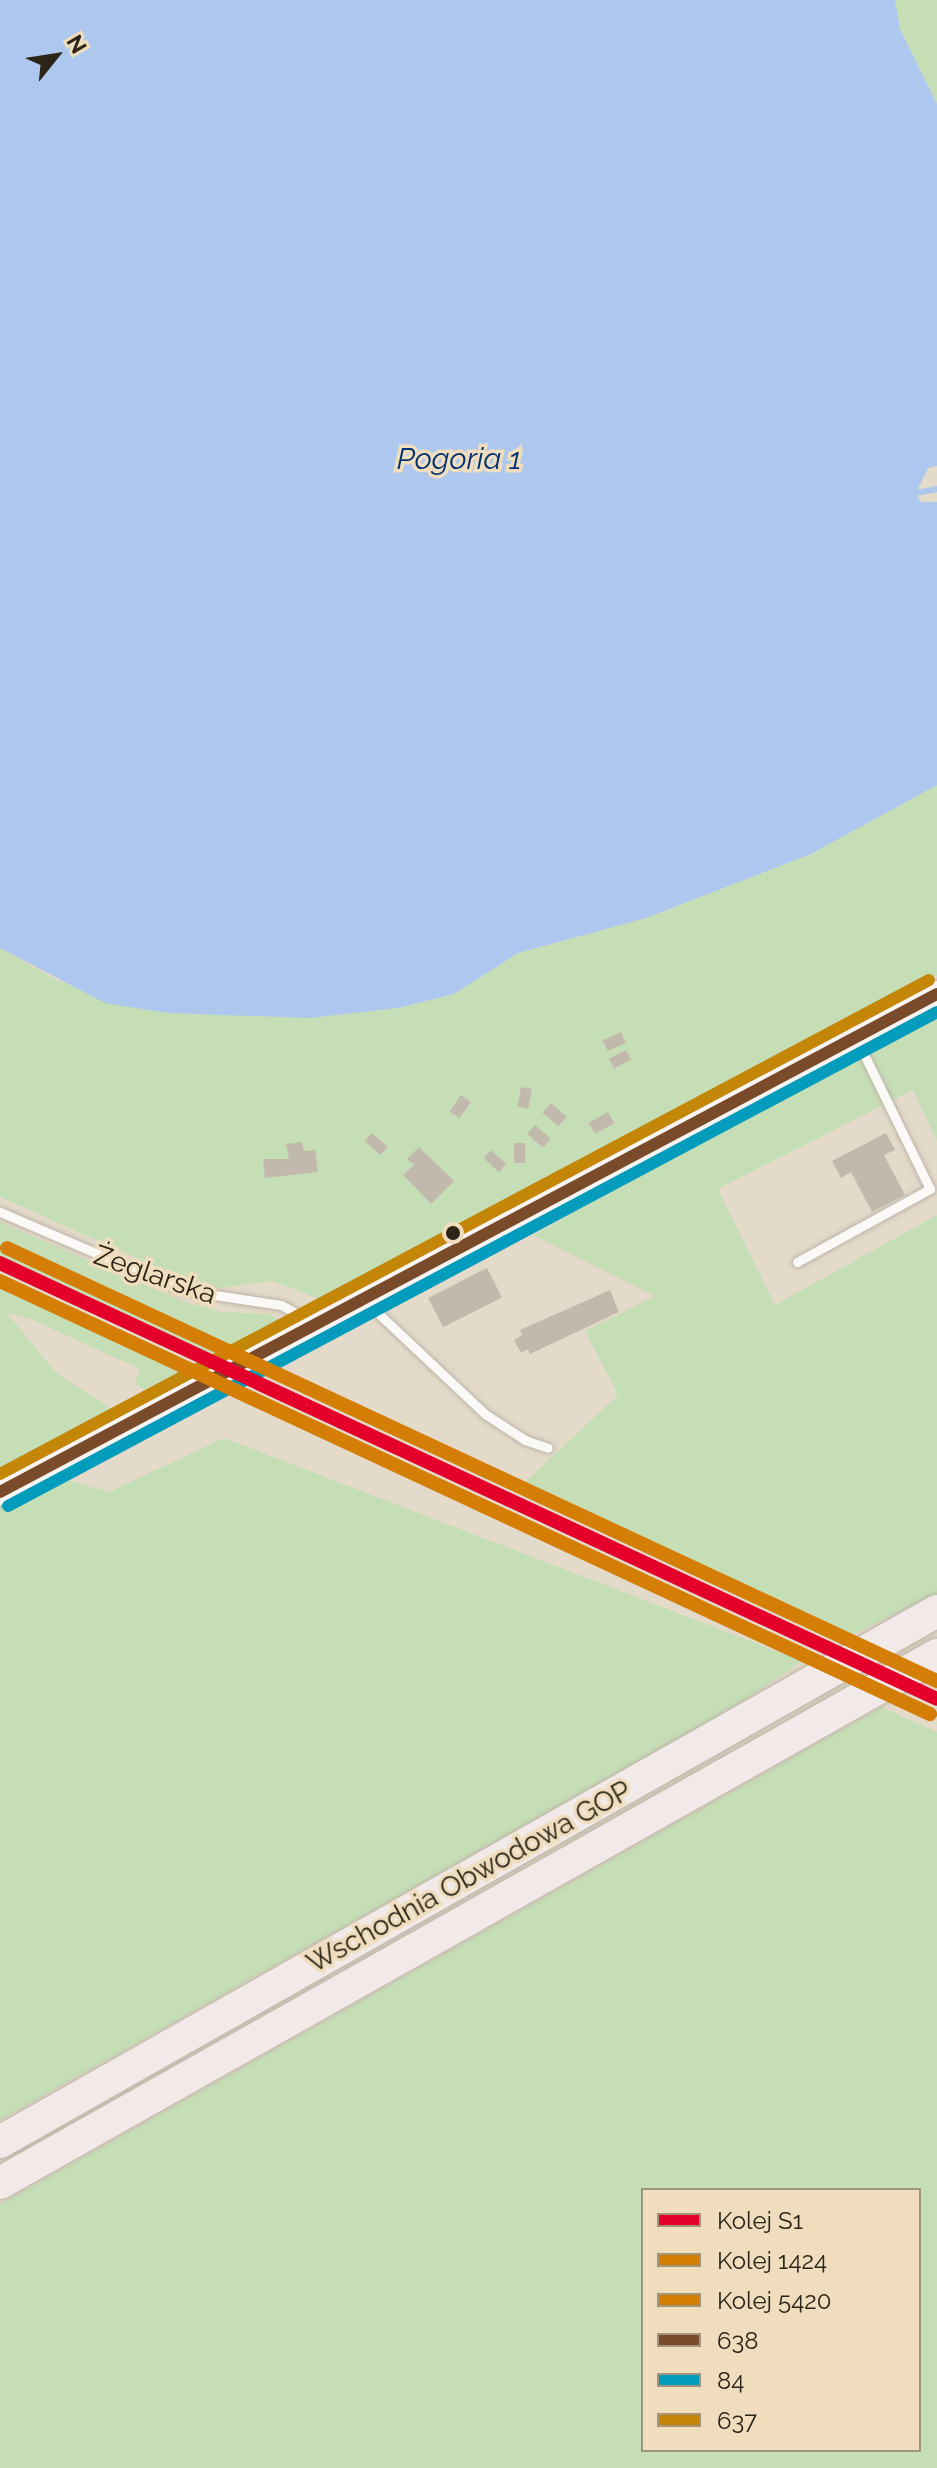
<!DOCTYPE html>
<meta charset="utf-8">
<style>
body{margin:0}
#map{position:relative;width:937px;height:2468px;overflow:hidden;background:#e4dac9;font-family:Raleway,sans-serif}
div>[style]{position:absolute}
.green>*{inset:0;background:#c6deb6}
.water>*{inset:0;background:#adc7ee}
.stream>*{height:6px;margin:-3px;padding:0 3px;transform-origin:3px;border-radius:3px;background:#adc7ee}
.building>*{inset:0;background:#c2b9ad;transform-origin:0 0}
.roads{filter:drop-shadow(0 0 2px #bcb4a7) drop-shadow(0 0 2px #bcb4a7)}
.lane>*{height:9px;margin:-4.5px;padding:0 4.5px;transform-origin:4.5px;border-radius:4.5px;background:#fbf9f7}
.secondary>*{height:26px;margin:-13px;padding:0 13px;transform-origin:13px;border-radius:13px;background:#f8f5f3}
.highway>*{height:32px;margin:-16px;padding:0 16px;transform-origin:16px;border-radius:16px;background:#f2eae9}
.bus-1>*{height:12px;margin:-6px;padding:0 6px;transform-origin:6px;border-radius:6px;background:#7a4b2a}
.bus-2>*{height:12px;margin:-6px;padding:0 6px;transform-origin:6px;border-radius:6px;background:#049cbc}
.bus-3>*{height:12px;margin:-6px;padding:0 6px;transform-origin:6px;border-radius:6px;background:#c48606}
.rail-1>*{height:14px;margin:-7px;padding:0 7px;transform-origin:7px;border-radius:7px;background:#e4002b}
.rail-2>*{height:14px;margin:-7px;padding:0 7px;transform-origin:7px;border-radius:7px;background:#d57e05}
.rail-3>*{height:14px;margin:-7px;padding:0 7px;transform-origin:7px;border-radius:7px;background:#d57e05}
.dots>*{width:22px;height:22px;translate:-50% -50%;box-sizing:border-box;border:4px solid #efddbe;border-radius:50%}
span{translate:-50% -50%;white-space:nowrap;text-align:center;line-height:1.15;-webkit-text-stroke:7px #efddbe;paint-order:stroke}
.street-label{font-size:28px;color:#2b2418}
.water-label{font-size:30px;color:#003173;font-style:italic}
.legend{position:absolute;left:641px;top:2188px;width:280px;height:264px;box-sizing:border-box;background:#efddbe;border:2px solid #a1937c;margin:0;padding:10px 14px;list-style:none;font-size:24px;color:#2b2418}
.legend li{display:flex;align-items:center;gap:16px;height:40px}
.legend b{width:40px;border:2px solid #a1937c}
.north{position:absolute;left:16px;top:16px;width:80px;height:80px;-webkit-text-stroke:6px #efddbe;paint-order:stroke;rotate:60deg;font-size:22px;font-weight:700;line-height:32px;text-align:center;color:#2b2418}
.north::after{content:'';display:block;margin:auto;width:28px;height:36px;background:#2b2418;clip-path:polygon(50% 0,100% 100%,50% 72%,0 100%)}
</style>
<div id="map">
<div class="green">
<i style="clip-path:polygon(895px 0,937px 0,937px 104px,900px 29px)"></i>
<i style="clip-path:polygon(937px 785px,937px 975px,319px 1299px,273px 1281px,218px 1288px,186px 1280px,0 1197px,0 948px,60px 982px,398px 1008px,454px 994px,518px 953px,646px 918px,811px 854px)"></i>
<i style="clip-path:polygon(937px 1013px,937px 1141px,913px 1090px,718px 1189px,775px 1305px,937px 1215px,937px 1594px,843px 1639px,521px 1486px,618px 1395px,585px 1331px,655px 1296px,533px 1235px)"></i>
<i style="clip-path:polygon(0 1222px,184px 1302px,222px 1312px,270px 1314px,279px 1320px,279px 1331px,258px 1344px,254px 1337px,216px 1358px,0 1257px)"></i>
<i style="clip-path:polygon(0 1283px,191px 1372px,170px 1383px,173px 1390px,154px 1395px,135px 1384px,140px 1369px,28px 1318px,7px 1313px,56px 1373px,112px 1409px,0 1473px)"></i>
<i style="clip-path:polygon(224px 1438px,802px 1661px,727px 1712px,0 2120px,0 1506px,54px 1476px,109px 1492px)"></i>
<i style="clip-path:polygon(evenodd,881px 1707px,937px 1732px,937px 2468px,0 2468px,0 2204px,881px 1707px,643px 2190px,919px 2190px,919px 2450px,643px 2450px,643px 2190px)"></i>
</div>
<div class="water">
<i style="clip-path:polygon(0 0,895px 0,900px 29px,937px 104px,937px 466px,928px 468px,916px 493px,921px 502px,937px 502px,937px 785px,811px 854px,646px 918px,518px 953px,454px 994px,398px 1008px,309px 1018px,167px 1013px,105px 1003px,0 948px)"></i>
</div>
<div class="stream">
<i style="left:916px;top:493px;width:21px;rotate:-11deg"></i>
</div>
<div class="building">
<i style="left:621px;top:1032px;width:12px;height:20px;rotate:66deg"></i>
<i style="left:626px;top:1050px;width:11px;height:19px;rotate:63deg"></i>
<i style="left:521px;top:1087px;width:11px;height:20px;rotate:10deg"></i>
<i style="left:461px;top:1095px;width:12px;height:20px;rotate:35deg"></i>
<i style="left:551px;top:1103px;width:21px;height:13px;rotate:41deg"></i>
<i style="left:608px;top:1112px;width:13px;height:22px;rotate:61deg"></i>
<i style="left:535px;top:1125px;width:21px;height:12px;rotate:41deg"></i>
<i style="left:372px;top:1133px;width:21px;height:11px;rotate:41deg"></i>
<i style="clip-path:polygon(886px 1133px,895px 1150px,884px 1155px,905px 1195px,872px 1212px,851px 1172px,841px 1178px,832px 1161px)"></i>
<i style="clip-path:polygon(302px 1142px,304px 1151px,315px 1150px,318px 1172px,265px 1178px,263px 1159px,289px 1159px,286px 1144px)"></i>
<i style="left:514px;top:1143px;width:11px;height:20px"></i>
<i style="clip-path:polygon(419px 1147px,454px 1181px,431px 1204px,403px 1175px,414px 1165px,407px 1159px)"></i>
<i style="left:491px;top:1150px;width:21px;height:11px;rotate:43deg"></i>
<i style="left:487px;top:1268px;width:33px;height:66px;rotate:63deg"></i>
<i style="clip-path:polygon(610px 1290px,619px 1312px,530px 1354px,528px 1349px,521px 1353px,514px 1340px,522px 1335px,520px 1330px)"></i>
</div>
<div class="roads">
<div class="lane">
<i style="left:0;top:1212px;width:198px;rotate:23.2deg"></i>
<i style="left:182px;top:1290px;width:100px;rotate:8.6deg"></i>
<i style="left:281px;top:1305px;width:17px;rotate:28deg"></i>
<i style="left:296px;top:1313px;width:17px;rotate:54deg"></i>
<i style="left:797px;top:1262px;width:152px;rotate:-28.8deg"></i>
<i style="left:930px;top:1189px;width:166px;rotate:-116.1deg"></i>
<i style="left:370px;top:1298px;width:21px;rotate:59deg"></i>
<i style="left:381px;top:1316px;width:143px;rotate:43.3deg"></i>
<i style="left:485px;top:1414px;width:48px;rotate:33deg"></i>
<i style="left:525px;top:1440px;width:24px;rotate:19deg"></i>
</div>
<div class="secondary">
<i style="left:0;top:1492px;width:1061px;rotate:-27.99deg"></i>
</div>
<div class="highway">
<i style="left:0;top:2142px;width:1077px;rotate:-29.54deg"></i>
<i style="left:0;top:2183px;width:1076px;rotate:-29.4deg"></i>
</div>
</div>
<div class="bus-1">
<i style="left:0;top:1492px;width:1061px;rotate:-27.99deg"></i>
</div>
<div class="bus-2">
<i style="left:8px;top:1506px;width:1052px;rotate:-28deg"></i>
</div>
<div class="bus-3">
<i style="left:0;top:1474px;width:1052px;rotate:-28deg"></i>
</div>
<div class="rail-1">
<i style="left:0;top:1263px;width:1033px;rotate:24.95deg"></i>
</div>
<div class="rail-2">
<i style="left:0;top:1281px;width:1026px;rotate:24.97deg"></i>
</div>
<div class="rail-3">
<i style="left:7px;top:1248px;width:1026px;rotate:24.97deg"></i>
</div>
<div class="dots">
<i style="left:453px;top:1233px;background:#2b2418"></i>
</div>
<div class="street-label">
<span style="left:155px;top:1275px;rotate:19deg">Żeglarska</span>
<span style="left:469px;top:1877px;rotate:-29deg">Wschodnia Obwodowa GOP</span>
</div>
<div class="water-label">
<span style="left:459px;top:459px">Pogoria 1</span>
</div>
<ul class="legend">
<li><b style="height:10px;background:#e4002b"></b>Kolej S1</li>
<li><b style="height:10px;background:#d57e05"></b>Kolej 1424</li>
<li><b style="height:10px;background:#d57e05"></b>Kolej 5420</li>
<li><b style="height:10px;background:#7a4b2a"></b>638</li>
<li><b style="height:10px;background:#049cbc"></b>84</li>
<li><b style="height:10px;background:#c48606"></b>637</li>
</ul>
<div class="north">N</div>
</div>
